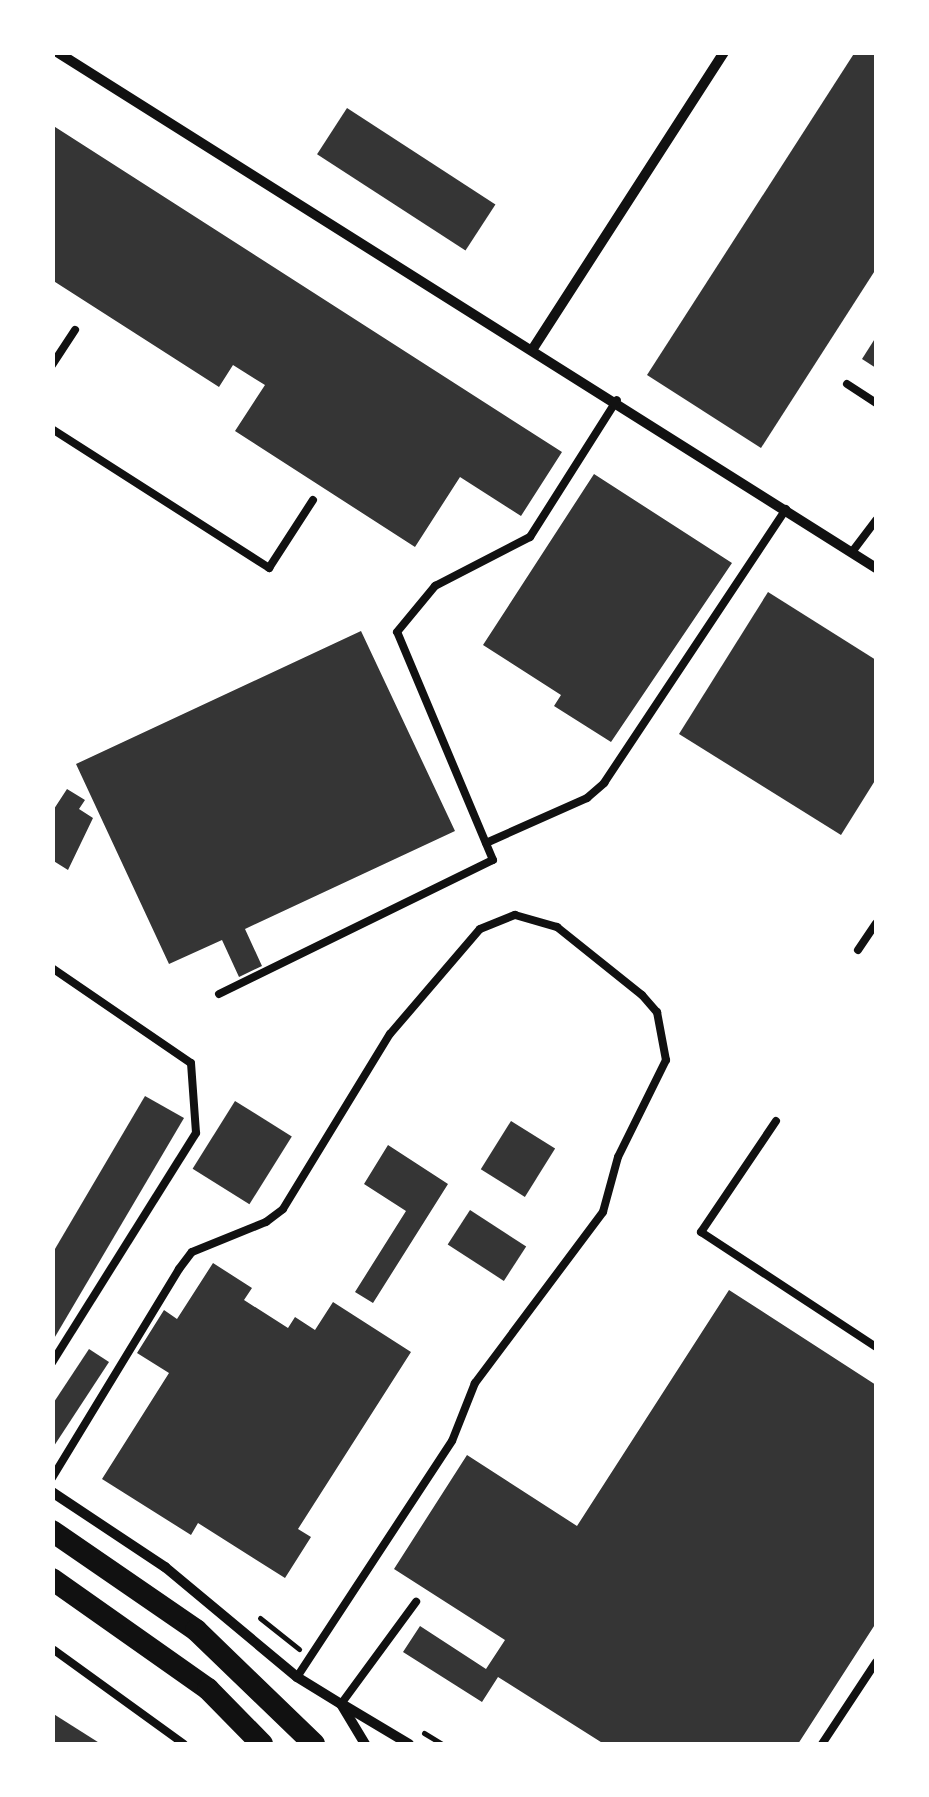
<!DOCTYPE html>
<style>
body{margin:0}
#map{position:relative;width:929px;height:1797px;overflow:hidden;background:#fff;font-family:"Public Sans",sans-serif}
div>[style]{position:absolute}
.building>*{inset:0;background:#353535;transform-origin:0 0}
.path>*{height:5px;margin:-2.5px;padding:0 2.5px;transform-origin:2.5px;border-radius:2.5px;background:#111}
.service>*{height:8px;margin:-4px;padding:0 4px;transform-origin:4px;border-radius:4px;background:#111}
.minor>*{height:10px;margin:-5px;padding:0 5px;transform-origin:5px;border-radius:5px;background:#111}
.trunk>*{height:22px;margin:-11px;padding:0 11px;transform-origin:11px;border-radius:11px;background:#111}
span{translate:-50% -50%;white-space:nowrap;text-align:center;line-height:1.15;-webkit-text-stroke:9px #fff;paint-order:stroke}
.frame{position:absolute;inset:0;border:55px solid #fff;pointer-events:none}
</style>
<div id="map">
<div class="building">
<i style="clip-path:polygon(855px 52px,876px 52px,876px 269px,761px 448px,647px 375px)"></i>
<i style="left:347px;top:108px;width:177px;height:55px;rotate:33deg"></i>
<i style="clip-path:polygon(52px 125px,562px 452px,521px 516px,460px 477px,415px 547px,235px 431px,265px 385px,233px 365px,219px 387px,52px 280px)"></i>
<i style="clip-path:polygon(876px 337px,876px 368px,862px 359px)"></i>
<i style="clip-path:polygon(594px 474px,732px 563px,611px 742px,554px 706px,561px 695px,483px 645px)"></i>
<i style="clip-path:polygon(768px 592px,876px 660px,876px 779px,841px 835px,679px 734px)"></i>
<i style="clip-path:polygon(361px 631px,455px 831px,245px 929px,262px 966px,239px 977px,222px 940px,169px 964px,76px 764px)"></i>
<i style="clip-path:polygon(67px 789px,85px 800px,79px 809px,93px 818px,68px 870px,52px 860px,52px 812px)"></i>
<i style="clip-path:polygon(145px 1096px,184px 1118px,52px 1342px,52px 1254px)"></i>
<i style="left:235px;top:1101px;width:67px;height:80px;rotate:32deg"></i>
<i style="left:511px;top:1121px;width:52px;height:57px;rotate:32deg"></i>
<i style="clip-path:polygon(388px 1145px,448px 1184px,373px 1303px,355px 1292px,406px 1211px,364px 1184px)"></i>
<i style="left:470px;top:1210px;width:67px;height:41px;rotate:33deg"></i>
<i style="clip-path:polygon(213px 1263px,252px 1288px,244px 1300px,288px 1328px,295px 1317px,315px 1330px,333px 1302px,411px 1352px,298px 1529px,311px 1537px,285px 1578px,198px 1523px,191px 1535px,102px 1479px,169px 1373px,137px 1353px,164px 1310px,177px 1319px)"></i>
<i style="clip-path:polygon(729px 1290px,876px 1385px,876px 1623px,798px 1744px,604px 1744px,498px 1677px,482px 1702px,403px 1652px,420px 1626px,486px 1669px,505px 1640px,394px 1569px,467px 1455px,577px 1526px)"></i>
<i style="clip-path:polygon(89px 1349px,109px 1362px,52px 1449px,52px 1405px)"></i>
<i style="clip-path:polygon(52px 1713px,101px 1744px,52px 1744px)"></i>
</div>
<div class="path">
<i style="left:260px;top:1618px;width:50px;rotate:38.5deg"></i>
<i style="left:424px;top:1733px;width:21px;rotate:31deg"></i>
</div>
<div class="service">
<i style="left:52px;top:365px;width:42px;rotate:-56.7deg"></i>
<i style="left:847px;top:384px;width:35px;rotate:33deg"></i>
<i style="left:52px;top:429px;width:258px;rotate:32.6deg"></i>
<i style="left:269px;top:568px;width:81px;rotate:-57.1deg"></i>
<i style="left:852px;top:552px;width:40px;rotate:-53deg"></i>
<i style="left:486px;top:843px;width:111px;rotate:-24deg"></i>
<i style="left:587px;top:798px;width:23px;rotate:-41deg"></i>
<i style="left:604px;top:783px;width:329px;rotate:-56.4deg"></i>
<i style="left:858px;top:950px;width:32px;rotate:-56deg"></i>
<i style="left:52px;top:968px;width:168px;rotate:34.4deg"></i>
<i style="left:191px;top:1063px;width:70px;rotate:85.9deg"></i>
<i style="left:196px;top:1133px;width:271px;rotate:122.1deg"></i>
<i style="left:219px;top:994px;width:305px;rotate:-26.1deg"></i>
<i style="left:493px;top:860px;width:247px;rotate:-112.8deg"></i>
<i style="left:397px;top:632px;width:60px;rotate:-50.4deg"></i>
<i style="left:435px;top:586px;width:107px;rotate:-27.3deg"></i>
<i style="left:530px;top:537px;width:162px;rotate:-57.6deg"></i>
<i style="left:776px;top:1121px;width:134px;rotate:124deg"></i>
<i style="left:701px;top:1232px;width:209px;rotate:33.3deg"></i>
<i style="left:52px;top:1478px;width:245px;rotate:-58.7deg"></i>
<i style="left:179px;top:1269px;width:21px;rotate:-53deg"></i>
<i style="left:192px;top:1252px;width:80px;rotate:-22.1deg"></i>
<i style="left:266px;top:1222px;width:21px;rotate:-37deg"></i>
<i style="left:283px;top:1209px;width:205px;rotate:-58.6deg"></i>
<i style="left:390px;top:1034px;width:138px;rotate:-49.4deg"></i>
<i style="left:480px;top:929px;width:38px;rotate:-22deg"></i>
<i style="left:515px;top:915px;width:44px;rotate:15.9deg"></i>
<i style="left:557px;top:927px;width:109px;rotate:38.7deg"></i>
<i style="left:642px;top:995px;width:23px;rotate:49deg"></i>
<i style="left:657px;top:1012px;width:49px;rotate:79.4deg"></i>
<i style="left:666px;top:1060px;width:108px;rotate:116.3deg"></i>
<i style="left:618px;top:1157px;width:57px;rotate:105.3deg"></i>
<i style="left:603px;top:1212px;width:214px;rotate:126.8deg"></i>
<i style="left:475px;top:1383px;width:62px;rotate:111.6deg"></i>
<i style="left:452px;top:1441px;width:282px;rotate:123.3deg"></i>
<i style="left:54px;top:1650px;width:160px;rotate:35.9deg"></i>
<i style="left:341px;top:1704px;width:127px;rotate:-53.7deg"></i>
<i style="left:822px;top:1744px;width:98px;rotate:-56.6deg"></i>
</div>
<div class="minor">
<i style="left:57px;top:52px;width:968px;rotate:32.21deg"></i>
<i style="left:534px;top:347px;width:351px;rotate:-57.2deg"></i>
<i style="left:52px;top:1492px;width:136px;rotate:33.6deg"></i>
<i style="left:165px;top:1567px;width:172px;rotate:39.8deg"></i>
<i style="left:297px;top:1677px;width:52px;rotate:31.5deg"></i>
<i style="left:341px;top:1704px;width:47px;rotate:59deg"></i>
<i style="left:342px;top:1704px;width:78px;rotate:30.8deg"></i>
</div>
<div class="trunk">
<i style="left:52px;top:1531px;width:175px;rotate:34.5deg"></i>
<i style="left:196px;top:1630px;width:164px;rotate:44deg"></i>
<i style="left:52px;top:1579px;width:191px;rotate:35.2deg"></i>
<i style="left:208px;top:1689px;width:77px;rotate:45.5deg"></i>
</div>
<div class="frame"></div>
</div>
